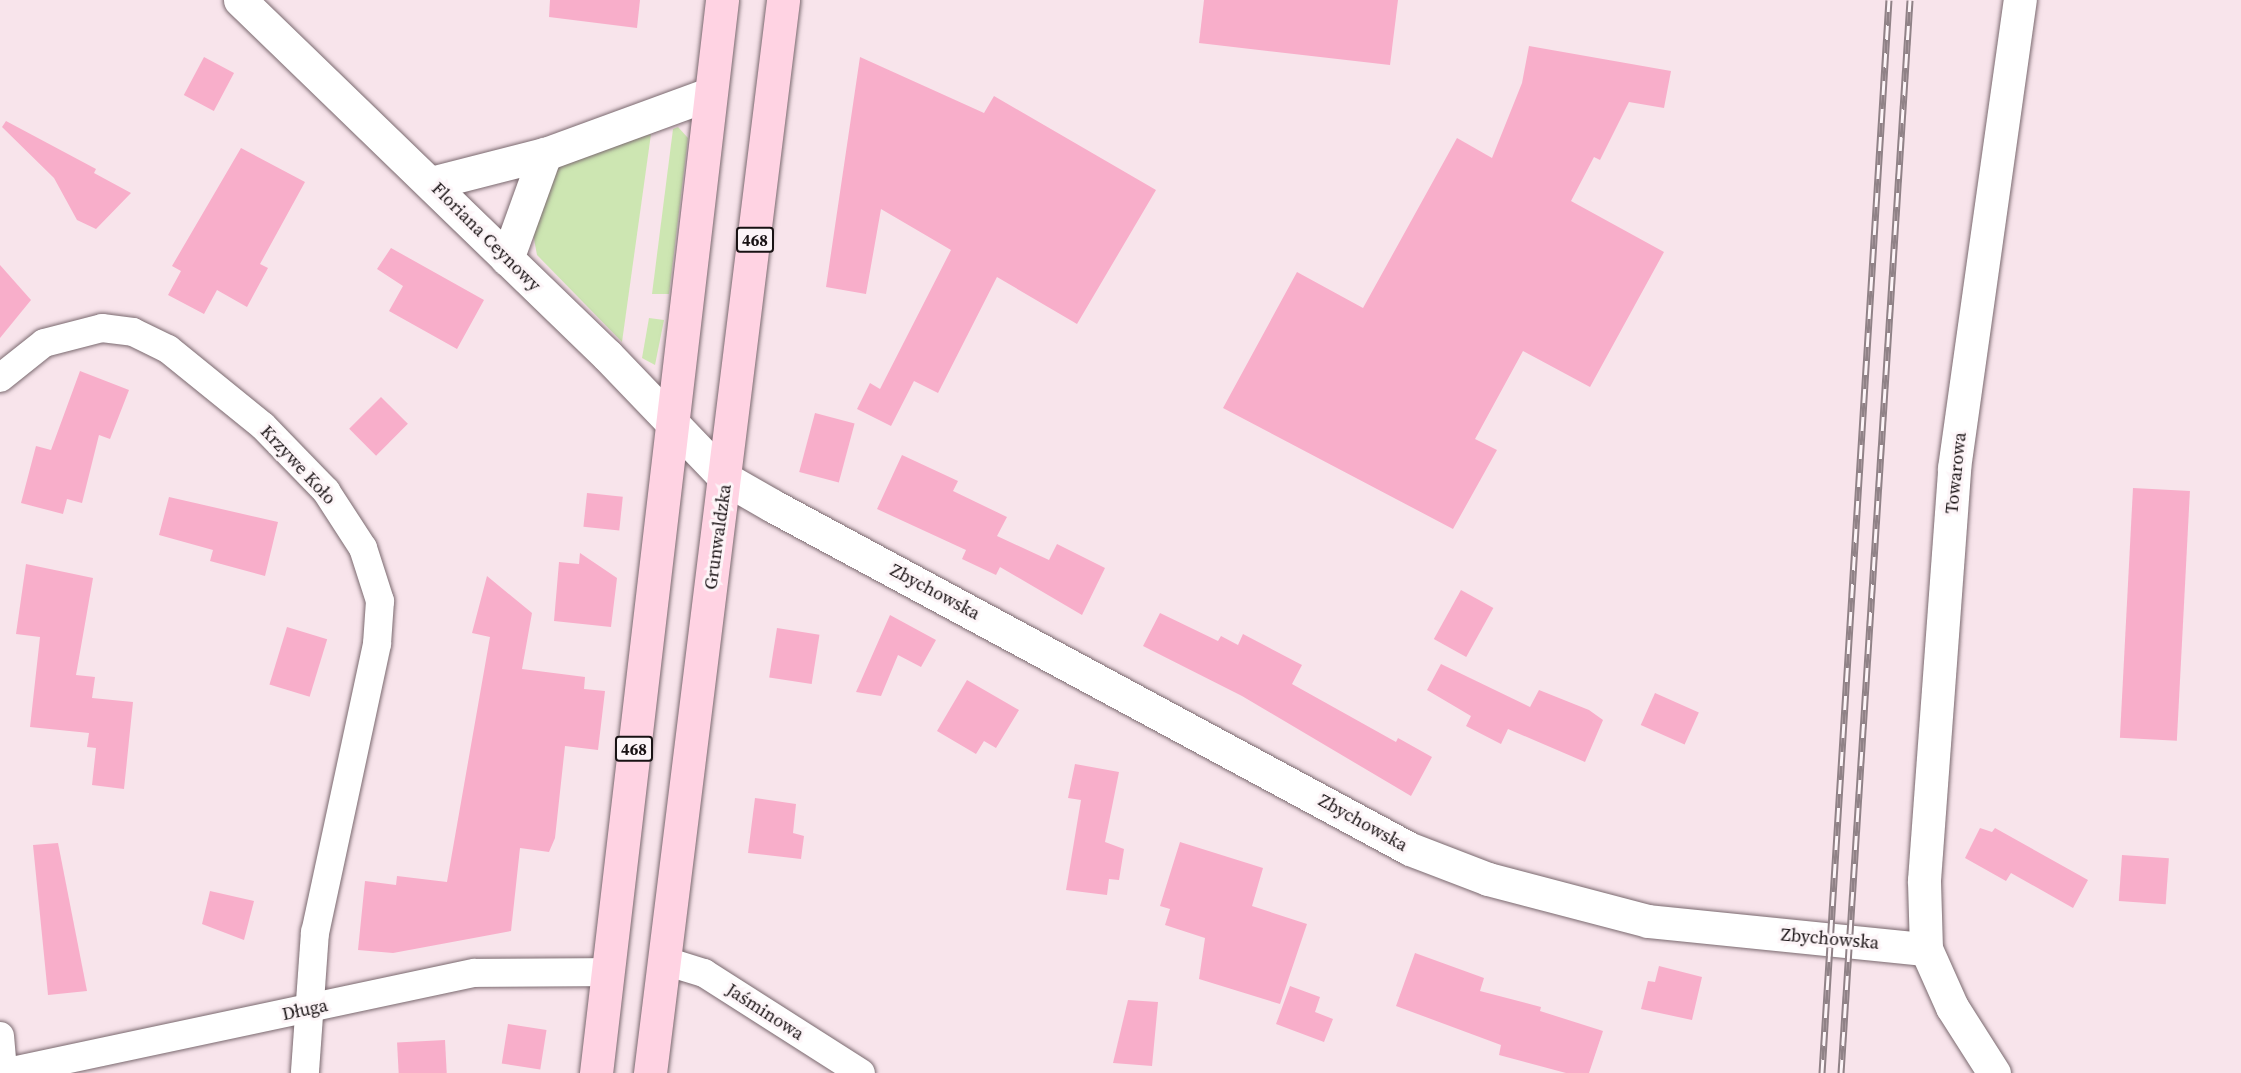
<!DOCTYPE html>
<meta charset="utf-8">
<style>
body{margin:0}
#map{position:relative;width:2241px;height:1073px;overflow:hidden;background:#f8e4eb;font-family:"Source Serif 4",serif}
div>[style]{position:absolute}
.green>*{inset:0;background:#cde6b2}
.building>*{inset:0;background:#f8aeca;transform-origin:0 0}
.roads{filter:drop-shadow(0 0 2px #7a696f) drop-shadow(0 0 2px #7a696f)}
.street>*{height:28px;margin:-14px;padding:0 14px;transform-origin:14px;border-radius:14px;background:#fff}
.secondary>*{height:33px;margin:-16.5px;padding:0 16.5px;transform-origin:16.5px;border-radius:16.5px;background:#fff}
.primary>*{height:33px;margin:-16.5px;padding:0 16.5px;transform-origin:16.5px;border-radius:16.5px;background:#ffd3e3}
.rail>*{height:7px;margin-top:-3.5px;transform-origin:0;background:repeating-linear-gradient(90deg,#fdf5f8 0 14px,#908287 0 28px);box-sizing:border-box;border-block:2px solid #908287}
span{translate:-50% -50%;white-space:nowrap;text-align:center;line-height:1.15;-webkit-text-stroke:6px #fdf5f8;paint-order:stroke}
.shield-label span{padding:2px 4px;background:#fdf5f8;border:2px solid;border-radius:4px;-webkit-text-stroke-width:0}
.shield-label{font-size:16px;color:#191214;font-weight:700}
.street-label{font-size:18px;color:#191214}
</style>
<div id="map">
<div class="green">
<i style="clip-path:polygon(678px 127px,688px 138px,669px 294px,652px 294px,673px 129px)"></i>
<i style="clip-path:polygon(651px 134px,622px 342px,537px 255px,532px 228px,544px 183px,559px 164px)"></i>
<i style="clip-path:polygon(649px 318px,664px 320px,655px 365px,642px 358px)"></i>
</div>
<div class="building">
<i style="clip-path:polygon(550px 0,640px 0,637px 28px,549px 17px)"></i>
<i style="clip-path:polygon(1204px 0,1398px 0,1390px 65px,1199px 43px)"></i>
<i style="clip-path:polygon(1529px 46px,1671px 71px,1664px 108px,1629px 102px,1600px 160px,1594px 157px,1571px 201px,1664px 252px,1590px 387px,1523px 351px,1475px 439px,1497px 450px,1453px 529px,1223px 408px,1297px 272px,1363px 308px,1457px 138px,1492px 158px,1522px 83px)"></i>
<i style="left:204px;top:57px;width:34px;height:43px;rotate:28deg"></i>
<i style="clip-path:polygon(860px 57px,984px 113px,994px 96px,1156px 190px,1077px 324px,997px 277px,938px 393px,914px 381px,891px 426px,857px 409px,870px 383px,880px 389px,951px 250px,881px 209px,866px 294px,826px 287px)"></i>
<i style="clip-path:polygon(6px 121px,96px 169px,94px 173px,131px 193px,96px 229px,77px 220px,54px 178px,2px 127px)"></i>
<i style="clip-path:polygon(241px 148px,305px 182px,260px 264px,268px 268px,247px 307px,217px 290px,204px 314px,168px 295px,181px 271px,172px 266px)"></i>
<i style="clip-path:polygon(391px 248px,484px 300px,457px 349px,389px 311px,403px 286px,377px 269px)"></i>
<i style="clip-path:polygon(0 265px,31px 300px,0 338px)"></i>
<i style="clip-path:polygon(80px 371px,129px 390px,110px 439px,99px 435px,82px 503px,67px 499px,63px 514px,21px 503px,36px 446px,51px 450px)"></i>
<i style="left:381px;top:397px;width:38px;height:45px;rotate:45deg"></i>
<i style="left:815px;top:413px;width:41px;height:61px;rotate:15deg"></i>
<i style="clip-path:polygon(902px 455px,958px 481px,953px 491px,1007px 517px,997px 536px,1049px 560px,1057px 544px,1105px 568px,1082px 615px,1000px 567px,996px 575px,962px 559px,966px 550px,877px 509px)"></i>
<i style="left:2133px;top:488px;width:57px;height:250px;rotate:3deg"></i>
<i style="left:587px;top:493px;width:36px;height:34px;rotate:6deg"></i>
<i style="clip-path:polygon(169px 497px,278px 522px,265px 576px,210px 561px,213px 550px,159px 535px)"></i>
<i style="clip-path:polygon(580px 553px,617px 578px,611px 627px,554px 621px,559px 562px,579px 564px)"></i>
<i style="clip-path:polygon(26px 564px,93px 578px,76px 675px,95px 677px,92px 698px,133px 702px,124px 789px,92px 785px,96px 748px,87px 747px,89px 733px,30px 727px,40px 637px,16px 634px)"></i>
<i style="clip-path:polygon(487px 576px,532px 613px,522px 669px,585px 677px,584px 689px,605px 691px,598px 750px,565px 746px,555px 838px,549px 852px,520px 848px,511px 931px,393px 953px,358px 950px,365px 881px,396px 885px,397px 876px,447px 882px,490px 637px,472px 633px)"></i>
<i style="left:1461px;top:590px;width:37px;height:56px;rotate:29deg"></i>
<i style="clip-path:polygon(1160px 613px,1218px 641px,1221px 636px,1238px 645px,1243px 634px,1302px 665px,1292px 684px,1396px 742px,1398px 738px,1432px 757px,1411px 796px,1242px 696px,1143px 646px)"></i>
<i style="clip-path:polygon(890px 615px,936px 640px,921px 667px,898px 655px,881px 696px,856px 692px)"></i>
<i style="left:287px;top:627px;width:42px;height:60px;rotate:17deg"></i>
<i style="left:777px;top:628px;width:43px;height:50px;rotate:9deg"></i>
<i style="clip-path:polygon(1441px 664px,1530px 707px,1539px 690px,1589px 710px,1603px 720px,1585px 762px,1508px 729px,1501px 744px,1466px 726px,1471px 716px,1427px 690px)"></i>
<i style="clip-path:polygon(967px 680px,1019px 710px,996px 748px,984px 741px,976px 754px,937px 731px)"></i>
<i style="left:1655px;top:693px;width:48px;height:35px;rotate:24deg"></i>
<i style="clip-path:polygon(1075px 764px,1119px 772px,1105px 842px,1124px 849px,1119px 880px,1109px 879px,1107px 895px,1066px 890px,1081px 800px,1068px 798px)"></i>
<i style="clip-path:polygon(755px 798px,796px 804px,793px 833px,804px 836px,801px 859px,748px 853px)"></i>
<i style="clip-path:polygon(1980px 828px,1992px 832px,1995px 828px,2088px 880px,2073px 908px,2011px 873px,2006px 881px,1965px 858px)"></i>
<i style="clip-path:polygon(1180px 842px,1263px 868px,1252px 906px,1307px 924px,1280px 1004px,1199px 979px,1205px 938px,1165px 925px,1170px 909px,1160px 906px)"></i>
<i style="clip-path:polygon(58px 843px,87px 991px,48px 995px,33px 845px)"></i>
<i style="left:2122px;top:855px;width:47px;height:46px;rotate:4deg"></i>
<i style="clip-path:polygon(210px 891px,254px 901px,244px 940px,202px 924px)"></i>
<i style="clip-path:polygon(1415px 953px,1484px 978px,1480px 991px,1541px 1007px,1540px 1011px,1603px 1031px,1589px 1073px,1566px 1073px,1499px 1055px,1501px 1045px,1396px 1006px)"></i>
<i style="clip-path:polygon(1659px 966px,1702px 977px,1692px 1020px,1641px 1009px,1648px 981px,1655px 982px)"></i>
<i style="clip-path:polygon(1290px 986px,1320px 997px,1315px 1012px,1333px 1019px,1324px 1042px,1276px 1024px)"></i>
<i style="clip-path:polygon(1128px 1000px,1158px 1002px,1152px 1066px,1113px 1063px)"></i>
<i style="left:508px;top:1024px;width:39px;height:40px;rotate:9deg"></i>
<i style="left:445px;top:1040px;width:33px;height:48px;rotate:87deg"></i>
</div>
<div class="roads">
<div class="street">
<i style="left:0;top:378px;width:56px;rotate:-38.5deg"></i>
<i style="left:44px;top:343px;width:60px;rotate:-14.5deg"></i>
<i style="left:102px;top:328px;width:31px;rotate:7deg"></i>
<i style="left:133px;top:332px;width:39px;rotate:26deg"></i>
<i style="left:168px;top:349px;width:122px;rotate:39deg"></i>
<i style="left:263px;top:426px;width:91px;rotate:45.9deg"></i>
<i style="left:326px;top:491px;width:68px;rotate:57deg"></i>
<i style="left:363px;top:548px;width:56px;rotate:72.2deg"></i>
<i style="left:380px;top:601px;width:43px;rotate:94deg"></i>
<i style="left:377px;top:644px;width:295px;rotate:102.1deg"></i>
<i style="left:315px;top:932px;width:141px;rotate:94.1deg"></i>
<i style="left:665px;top:961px;width:41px;rotate:17.1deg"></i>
<i style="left:704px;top:973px;width:186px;rotate:32.5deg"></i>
<i style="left:0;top:1036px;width:37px;rotate:85deg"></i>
<i style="left:3px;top:1073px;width:482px;rotate:-12deg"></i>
<i style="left:475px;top:973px;width:133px;rotate:-0.4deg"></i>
</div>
<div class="secondary">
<i style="left:240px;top:0;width:511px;rotate:44.05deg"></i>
<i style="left:607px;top:355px;width:172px;rotate:46.2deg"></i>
<i style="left:726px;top:479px;width:54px;rotate:29.9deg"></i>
<i style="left:773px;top:506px;width:723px;rotate:28.3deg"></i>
<i style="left:1410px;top:849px;width:84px;rotate:21deg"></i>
<i style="left:1488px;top:879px;width:165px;rotate:14.7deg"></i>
<i style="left:1648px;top:921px;width:279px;rotate:5.8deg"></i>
<i style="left:431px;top:183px;width:118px;rotate:-14.3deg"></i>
<i style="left:545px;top:154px;width:175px;rotate:-20.1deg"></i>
<i style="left:507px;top:259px;width:112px;rotate:-70.1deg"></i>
<i style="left:1994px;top:1073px;width:78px;rotate:-122.5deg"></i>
<i style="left:1952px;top:1007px;width:64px;rotate:-114.1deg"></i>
<i style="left:1926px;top:949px;width:69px;rotate:-91.7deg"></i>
<i style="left:1924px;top:880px;width:413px;rotate:-85.8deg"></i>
<i style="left:1954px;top:468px;width:473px;rotate:-82deg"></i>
</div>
<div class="primary">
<i style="left:596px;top:1073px;width:1080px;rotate:-83.3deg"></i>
<i style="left:650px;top:1073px;width:1081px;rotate:-82.93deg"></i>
</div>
</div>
<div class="rail">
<i style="left:1822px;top:1073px;width:1075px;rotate:-86.43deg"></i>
<i style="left:1841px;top:1073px;width:1075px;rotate:-86.32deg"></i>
</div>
<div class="shield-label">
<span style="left:755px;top:240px">468</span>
<span style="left:634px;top:749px">468</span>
</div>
<div class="street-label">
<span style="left:486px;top:237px;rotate:45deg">Floriana Ceynowy</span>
<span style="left:298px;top:465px;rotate:47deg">Krzywe Koło</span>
<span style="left:1956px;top:473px;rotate:-84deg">Towarowa</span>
<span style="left:718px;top:537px;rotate:-82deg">Grunwaldzka</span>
<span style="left:935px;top:592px;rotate:28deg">Zbychowska</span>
<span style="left:1363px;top:823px;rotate:29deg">Zbychowska</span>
<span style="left:1830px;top:939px;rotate:5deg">Zbychowska</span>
<span style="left:305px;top:1010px;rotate:-12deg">Długa</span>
<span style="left:765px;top:1012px;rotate:33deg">Jaśminowa</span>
</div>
</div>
